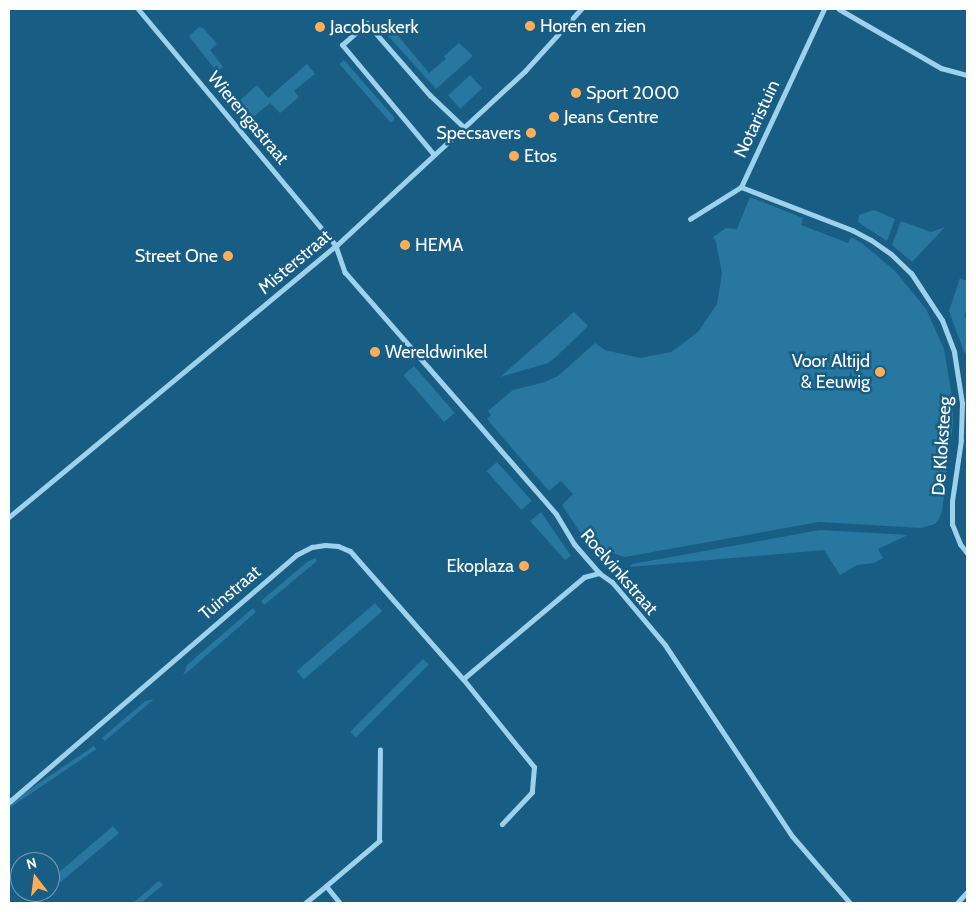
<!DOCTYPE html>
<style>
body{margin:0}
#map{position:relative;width:976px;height:912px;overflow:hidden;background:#185d84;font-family:Cabin,sans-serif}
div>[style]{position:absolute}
.green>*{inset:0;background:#2777a1;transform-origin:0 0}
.pedestrian>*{height:4.5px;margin:-2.25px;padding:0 2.25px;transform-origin:2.25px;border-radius:2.25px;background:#9dd1ec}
.minor>*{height:5px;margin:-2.5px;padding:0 2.5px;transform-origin:2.5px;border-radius:2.5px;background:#9dd1ec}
.dots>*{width:14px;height:14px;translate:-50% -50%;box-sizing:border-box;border:2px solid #185d84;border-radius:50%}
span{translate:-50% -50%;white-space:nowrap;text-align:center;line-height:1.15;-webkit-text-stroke:5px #185d84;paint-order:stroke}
.poi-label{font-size:18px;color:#fff}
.left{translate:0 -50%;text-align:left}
.right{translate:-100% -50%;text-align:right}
.street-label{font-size:18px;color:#fff}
.frame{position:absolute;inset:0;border:10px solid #fff;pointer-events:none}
.north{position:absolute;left:10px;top:852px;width:50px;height:50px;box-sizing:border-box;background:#185d84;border:1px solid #749eb5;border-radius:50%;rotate:345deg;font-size:14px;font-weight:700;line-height:20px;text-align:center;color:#fff}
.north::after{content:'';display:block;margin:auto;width:18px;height:22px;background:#ffad58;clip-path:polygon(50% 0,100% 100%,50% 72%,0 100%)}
</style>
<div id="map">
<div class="green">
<i style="clip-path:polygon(388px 24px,429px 73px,446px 59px,444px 56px,459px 43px,473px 56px,436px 89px,382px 29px)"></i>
<i style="clip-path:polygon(199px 27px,203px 28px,217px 44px,210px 50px,223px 67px,217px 72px,189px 36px)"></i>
<i style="left:344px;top:60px;width:78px;height:6px;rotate:49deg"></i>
<i style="clip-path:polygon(307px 64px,315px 74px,294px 91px,299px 97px,280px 113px,270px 103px,253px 117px,240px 100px,257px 85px,268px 98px)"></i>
<i style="left:470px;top:75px;width:18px;height:30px;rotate:47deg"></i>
<i style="clip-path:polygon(750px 197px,803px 218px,801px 225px,848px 243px,851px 237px,863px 244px,895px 271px,926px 309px,944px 349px,953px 402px,953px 424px,942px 511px,939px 519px,935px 524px,921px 528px,819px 522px,625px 557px,589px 546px,562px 505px,573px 494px,561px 481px,549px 491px,487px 419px,491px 415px,488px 411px,513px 390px,545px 382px,558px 376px,595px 343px,605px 350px,640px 358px,671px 352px,698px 332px,717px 304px,722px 274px,716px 242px,713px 237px,726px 228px,737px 229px)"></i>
<i style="clip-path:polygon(874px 210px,895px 219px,887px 241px,858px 222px,859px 215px)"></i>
<i style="clip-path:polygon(901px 221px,931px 232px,945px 227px,912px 262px,892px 245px)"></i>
<i style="clip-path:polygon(960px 278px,967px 281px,967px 309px,964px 317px,967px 318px,967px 354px,964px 352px,949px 311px)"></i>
<i style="clip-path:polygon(574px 312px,588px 326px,557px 356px,548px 363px,500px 377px)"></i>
<i style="left:414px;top:366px;width:62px;height:14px;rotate:49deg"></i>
<i style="left:497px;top:462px;width:52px;height:14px;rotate:48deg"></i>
<i style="clip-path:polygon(541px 512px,571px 556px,565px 560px,530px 521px)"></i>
<i style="clip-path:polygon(820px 530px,908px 535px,878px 549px,883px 558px,874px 563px,857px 565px,840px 575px,824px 550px,630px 567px,632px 564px)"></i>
<i style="clip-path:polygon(315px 558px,317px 561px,264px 605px,261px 601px,307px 562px)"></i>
<i style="left:375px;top:603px;width:11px;height:104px;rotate:49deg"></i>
<i style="clip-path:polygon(253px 608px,256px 612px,183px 676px,187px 665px)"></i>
<i style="left:423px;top:659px;width:8px;height:103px;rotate:45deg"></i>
<i style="clip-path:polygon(154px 699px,105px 741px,102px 738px,145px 701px)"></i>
<i style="left:94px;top:746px;width:4px;height:111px;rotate:56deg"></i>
<i style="clip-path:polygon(113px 826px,119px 833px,50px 891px,50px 880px)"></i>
<i style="clip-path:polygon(159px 881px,163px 885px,141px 903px,133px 903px)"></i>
</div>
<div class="pedestrian">
<i style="left:839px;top:9px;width:118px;rotate:30deg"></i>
<i style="left:941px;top:68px;width:27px;rotate:15deg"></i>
<i style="left:434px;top:155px;width:143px;rotate:-129.9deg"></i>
<i style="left:342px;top:45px;width:33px;rotate:-41deg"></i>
<i style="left:367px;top:23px;width:96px;rotate:48.8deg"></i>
<i style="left:430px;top:95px;width:47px;rotate:43.3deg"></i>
<i style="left:690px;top:219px;width:60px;rotate:-32.1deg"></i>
<i style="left:741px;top:187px;width:196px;rotate:-65deg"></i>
<i style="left:336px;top:246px;width:28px;rotate:71deg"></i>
<i style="left:345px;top:272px;width:190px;rotate:48.8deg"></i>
<i style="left:9px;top:517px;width:425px;rotate:-39.7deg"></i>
<i style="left:336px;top:246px;width:258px;rotate:-42.8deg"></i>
<i style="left:525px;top:71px;width:84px;rotate:-47.9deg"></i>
<i style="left:326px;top:886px;width:70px;rotate:-40.3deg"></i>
<i style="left:379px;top:841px;width:91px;rotate:-89.4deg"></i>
</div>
<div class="minor">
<i style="left:138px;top:9px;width:309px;rotate:50.1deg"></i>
<i style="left:741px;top:187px;width:119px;rotate:21.2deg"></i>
<i style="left:852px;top:230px;width:21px;rotate:28deg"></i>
<i style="left:871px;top:240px;width:24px;rotate:35deg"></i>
<i style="left:891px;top:254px;width:28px;rotate:44deg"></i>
<i style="left:911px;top:273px;width:56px;rotate:56.6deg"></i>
<i style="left:942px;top:320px;width:34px;rotate:69deg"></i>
<i style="left:954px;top:352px;width:52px;rotate:81.1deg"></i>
<i style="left:962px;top:403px;width:37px;rotate:92deg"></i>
<i style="left:961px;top:440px;width:62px;rotate:98.4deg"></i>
<i style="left:952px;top:501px;width:23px;rotate:90deg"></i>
<i style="left:952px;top:524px;width:22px;rotate:68deg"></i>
<i style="left:960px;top:544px;width:11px;rotate:52deg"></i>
<i style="left:470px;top:415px;width:131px;rotate:49deg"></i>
<i style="left:556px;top:514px;width:35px;rotate:59deg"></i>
<i style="left:574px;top:544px;width:38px;rotate:49deg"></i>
<i style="left:599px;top:573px;width:16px;rotate:35deg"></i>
<i style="left:612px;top:582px;width:82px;rotate:49.9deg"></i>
<i style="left:665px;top:645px;width:229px;rotate:56.4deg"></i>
<i style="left:792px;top:836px;width:89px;rotate:49.1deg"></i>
<i style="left:463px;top:679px;width:158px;rotate:-40.1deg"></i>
<i style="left:584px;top:577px;width:16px;rotate:-15deg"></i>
<i style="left:9px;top:802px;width:379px;rotate:-40.7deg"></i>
<i style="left:296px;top:555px;width:18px;rotate:-27deg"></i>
<i style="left:312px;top:547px;width:13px;rotate:-9deg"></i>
<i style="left:325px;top:545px;width:13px;rotate:4deg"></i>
<i style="left:338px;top:546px;width:13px;rotate:23deg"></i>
<i style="left:350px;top:551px;width:171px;rotate:48.6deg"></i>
<i style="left:463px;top:679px;width:113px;rotate:51.1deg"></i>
<i style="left:534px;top:767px;width:25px;rotate:95deg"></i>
<i style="left:532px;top:792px;width:44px;rotate:133.2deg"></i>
<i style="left:305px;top:903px;width:27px;rotate:-39deg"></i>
<i style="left:326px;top:886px;width:22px;rotate:51deg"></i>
<i style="left:957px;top:903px;width:15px;rotate:-48deg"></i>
</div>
<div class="dots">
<i style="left:530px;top:26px;background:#ffad58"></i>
<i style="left:320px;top:27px;background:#ffad58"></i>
<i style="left:576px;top:93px;background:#ffad58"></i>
<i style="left:554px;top:117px;background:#ffad58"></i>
<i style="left:531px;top:133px;background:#ffad58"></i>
<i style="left:514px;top:156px;background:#ffad58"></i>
<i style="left:405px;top:245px;background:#ffad58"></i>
<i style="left:228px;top:256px;background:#ffad58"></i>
<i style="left:375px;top:352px;background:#ffad58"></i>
<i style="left:880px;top:372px;background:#ffad58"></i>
<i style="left:524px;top:566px;background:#ffad58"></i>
</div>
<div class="poi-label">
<span class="left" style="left:540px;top:26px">Horen en zien</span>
<span class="left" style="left:330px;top:27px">Jacobuskerk</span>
<span class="left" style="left:586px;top:93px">Sport 2000</span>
<span class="left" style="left:564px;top:117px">Jeans Centre</span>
<span class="right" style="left:521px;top:133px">Specsavers</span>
<span class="left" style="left:524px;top:156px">Etos</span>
<span class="left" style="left:415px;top:245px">HEMA</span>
<span class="right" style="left:218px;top:256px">Street One</span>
<span class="left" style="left:385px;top:352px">Wereldwinkel</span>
<span class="right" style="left:870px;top:372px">Voor Altijd<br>&amp; Eeuwig</span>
<span class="right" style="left:514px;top:566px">Ekoplaza</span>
</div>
<div class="street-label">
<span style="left:248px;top:118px;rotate:50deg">Wierengastraat</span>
<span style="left:757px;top:119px;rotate:-65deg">Notaristuin</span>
<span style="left:295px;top:262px;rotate:-40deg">Misterstraat</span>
<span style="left:942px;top:446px;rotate:-86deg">De Kloksteeg</span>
<span style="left:619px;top:572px;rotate:49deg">Roelvinkstraat</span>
<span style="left:230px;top:593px;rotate:-40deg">Tuinstraat</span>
</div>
<div class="frame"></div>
<div class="north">N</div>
</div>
